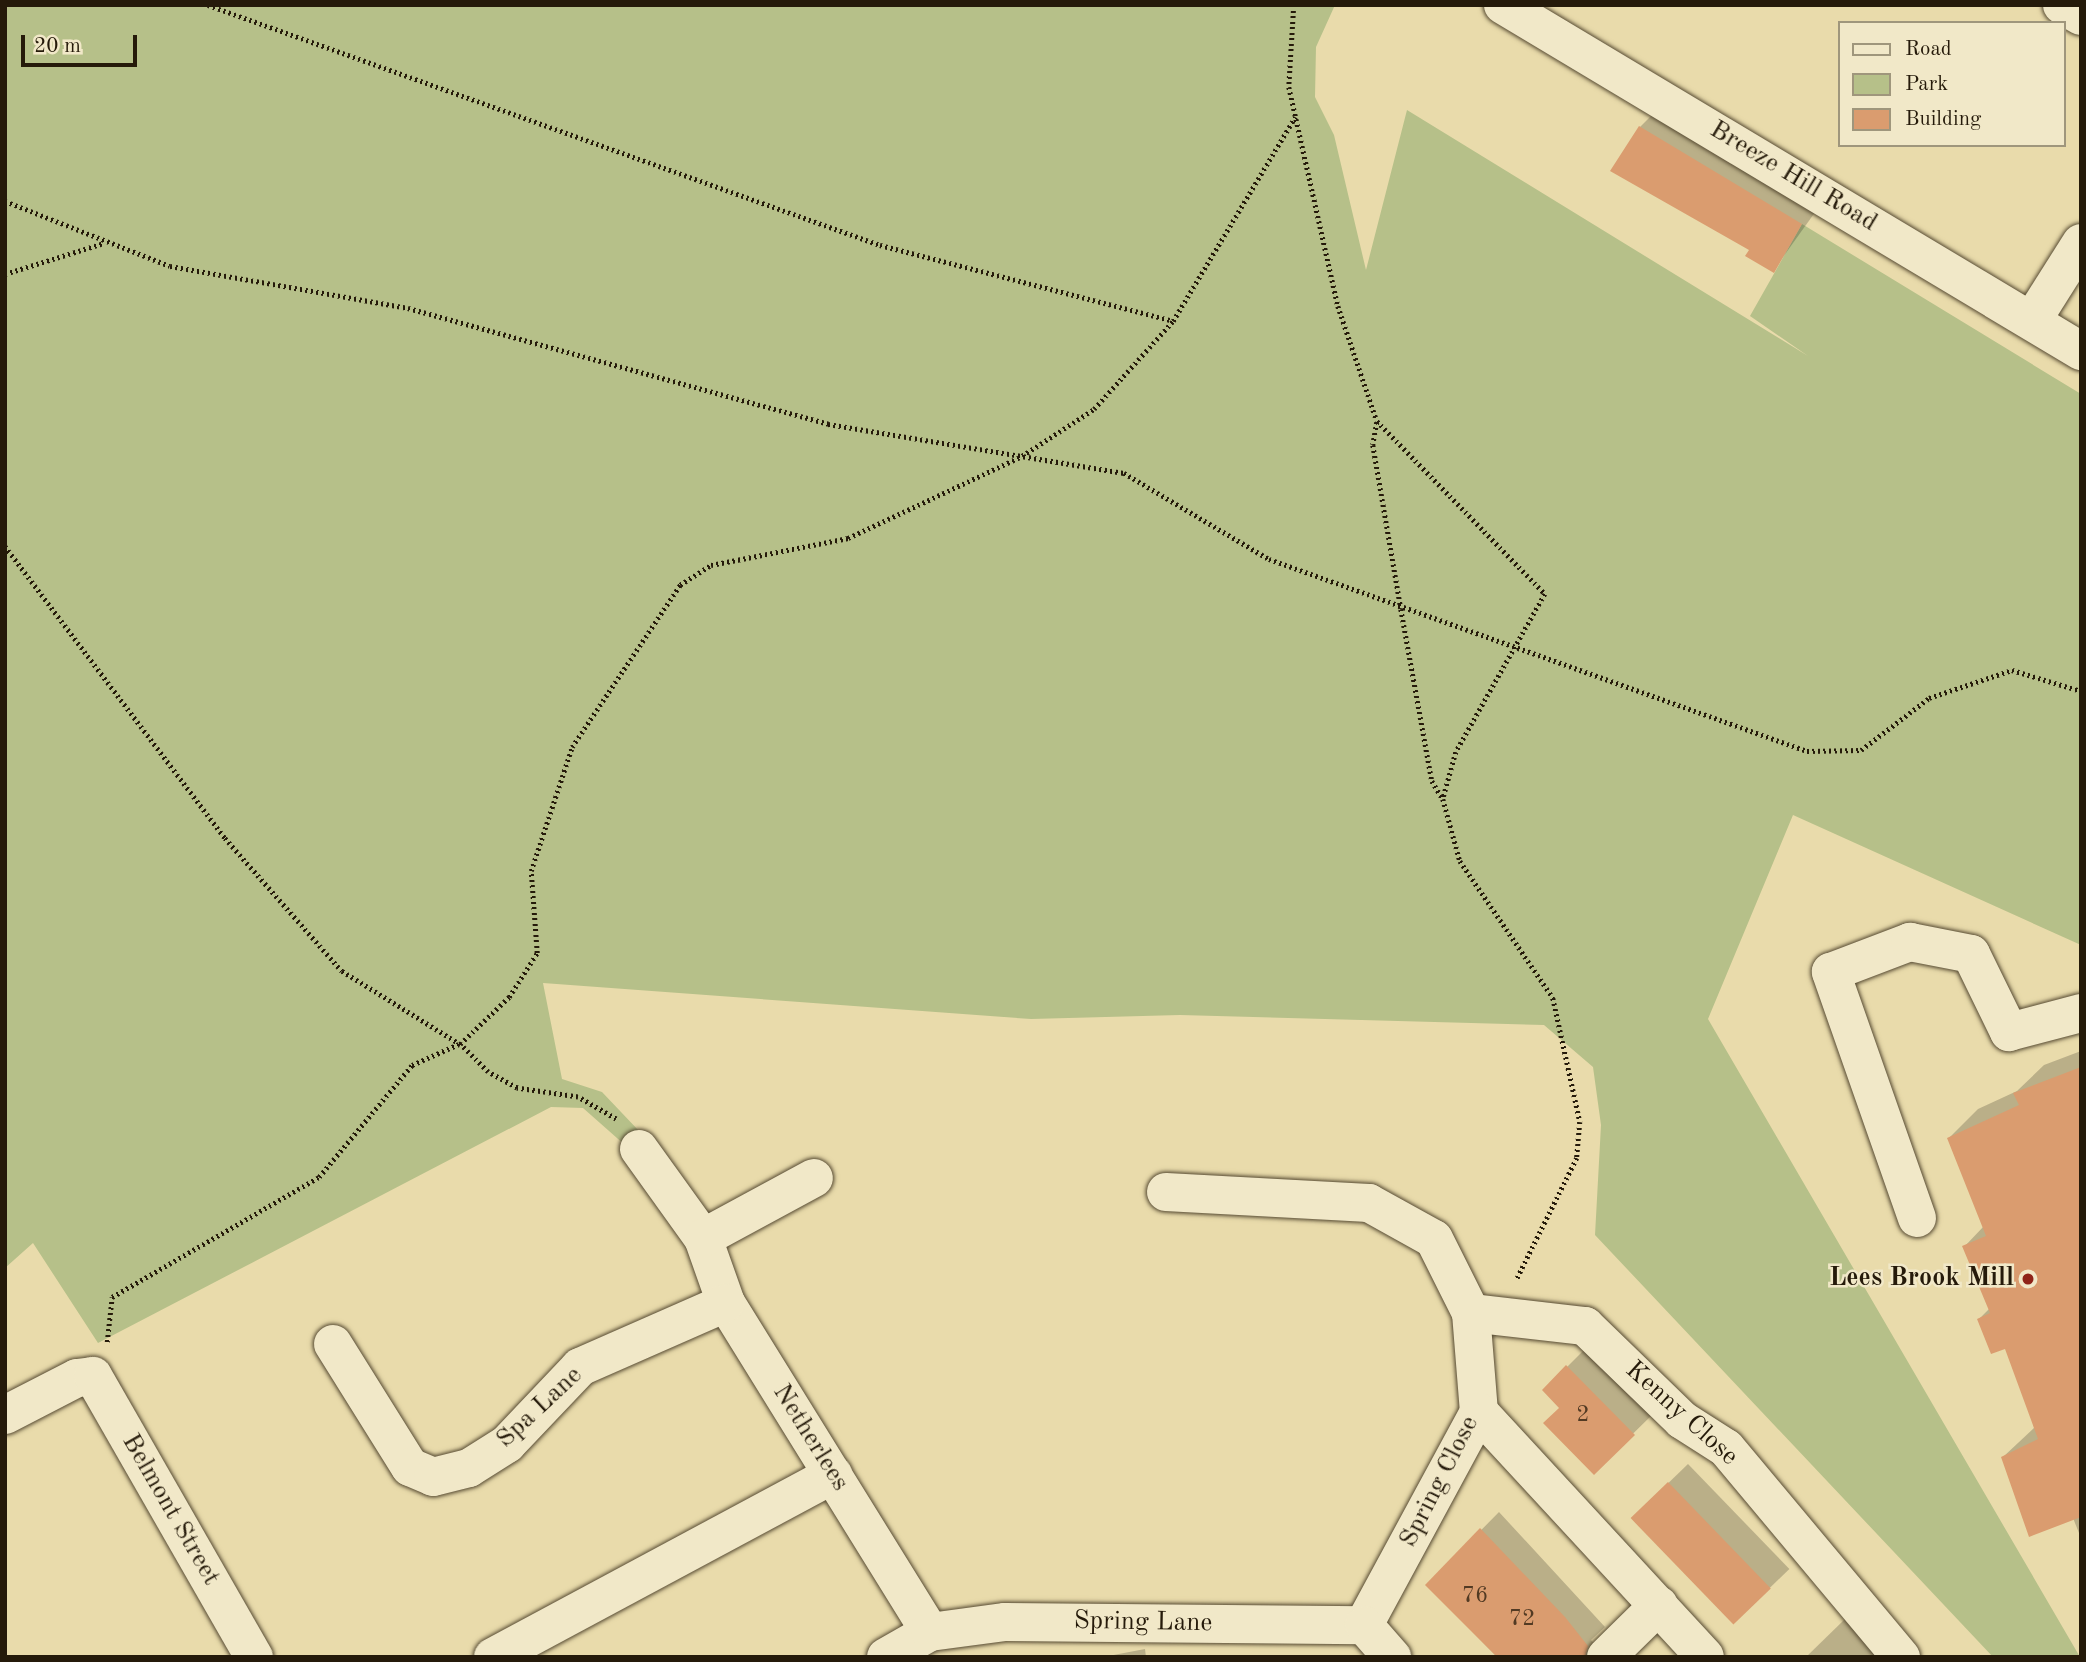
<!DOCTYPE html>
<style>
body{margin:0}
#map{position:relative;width:2086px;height:1662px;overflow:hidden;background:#e9dbab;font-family:"Old Standard TT",serif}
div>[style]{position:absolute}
.green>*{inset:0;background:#b6c089}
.shadow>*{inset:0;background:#0003;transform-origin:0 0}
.building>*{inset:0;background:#da9c6f;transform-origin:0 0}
.path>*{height:4.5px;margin-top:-2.25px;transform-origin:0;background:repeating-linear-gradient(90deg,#251a0a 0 2px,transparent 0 5.5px)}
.roads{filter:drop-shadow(0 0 2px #564a32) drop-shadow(0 0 2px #564a32)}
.minor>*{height:38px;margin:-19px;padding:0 19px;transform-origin:19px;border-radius:19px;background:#f1e8c8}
.dots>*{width:19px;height:19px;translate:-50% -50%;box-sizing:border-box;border:4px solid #f1e8c8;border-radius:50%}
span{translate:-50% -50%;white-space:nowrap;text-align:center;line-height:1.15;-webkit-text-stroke:5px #f1e8c8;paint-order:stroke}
.number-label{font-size:23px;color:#523a23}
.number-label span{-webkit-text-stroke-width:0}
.street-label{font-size:26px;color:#251a0a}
.poi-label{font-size:26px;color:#251a0a;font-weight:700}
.right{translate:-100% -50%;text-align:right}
.frame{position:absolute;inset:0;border:7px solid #251a0a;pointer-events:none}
.legend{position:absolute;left:1838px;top:21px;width:228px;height:126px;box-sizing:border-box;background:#f1e8c8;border:2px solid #9f967c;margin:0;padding:9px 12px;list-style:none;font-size:21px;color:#251a0a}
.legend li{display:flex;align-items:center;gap:14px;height:35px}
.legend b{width:35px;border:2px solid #9f967c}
.scale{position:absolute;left:21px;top:35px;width:116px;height:32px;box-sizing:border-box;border:4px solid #251a0a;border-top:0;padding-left:9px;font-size:21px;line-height:24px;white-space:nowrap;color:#251a0a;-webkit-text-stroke:5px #f1e8c8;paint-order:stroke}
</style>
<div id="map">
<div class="green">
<i style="clip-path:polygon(5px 5px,1335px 5px,1316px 47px,1315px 97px,1334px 135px,1366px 270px,1407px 110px,1808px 356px,1750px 316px,1802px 224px,2081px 394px,2081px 945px,1793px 815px,1708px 1019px,2080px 1657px,1993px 1657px,1595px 1235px,1601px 1125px,1593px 1067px,1544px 1025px,1180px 1015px,1031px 1019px,543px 983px,562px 1079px,602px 1092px,640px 1132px,626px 1146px,583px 1108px,551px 1107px,98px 1343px,33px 1243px,5px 1268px)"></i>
</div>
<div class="shadow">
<i style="clip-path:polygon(1659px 108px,1821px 204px,1773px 271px,1640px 127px)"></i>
<i style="clip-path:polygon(2081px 1051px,2081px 1538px,2073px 1518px,2003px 1457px,2035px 1427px,2006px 1347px,1979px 1319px,1990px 1308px,1964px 1247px,1984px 1226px,1949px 1138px,1978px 1109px,2017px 1091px,2044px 1065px)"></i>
<i style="clip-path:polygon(1587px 1347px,1653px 1414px,1594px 1472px,1561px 1407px,1544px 1390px)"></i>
<i style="left:1688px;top:1464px;width:146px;height:78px;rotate:46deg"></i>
<i style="clip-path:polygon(1499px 1512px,1605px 1627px,1591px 1640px,1607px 1657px,1497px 1657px,1427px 1585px)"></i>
<i style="clip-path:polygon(1845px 1619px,1882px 1657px,1806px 1657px)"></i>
<i style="clip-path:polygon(1145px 1649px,1146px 1657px,1103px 1657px)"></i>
</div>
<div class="building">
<i style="clip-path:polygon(1639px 126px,1802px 224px,1774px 273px,1745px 256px,1749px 250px,1610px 171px)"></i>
<i style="clip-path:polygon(2081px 1067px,2081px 1517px,2029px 1537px,2001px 1457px,2038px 1439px,2005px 1349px,1991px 1354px,1977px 1319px,1990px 1313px,1962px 1246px,1986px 1236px,1947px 1138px,2019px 1105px,2013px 1093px)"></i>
<i style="clip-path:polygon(1566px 1365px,1635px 1435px,1594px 1475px,1543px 1423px,1559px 1408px,1542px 1390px)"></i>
<i style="left:1668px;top:1482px;width:148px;height:52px;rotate:46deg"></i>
<i style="clip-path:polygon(1480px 1528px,1565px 1617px,1588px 1646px,1585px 1657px,1497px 1657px,1425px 1585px)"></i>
</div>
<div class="path">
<i style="left:208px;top:5px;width:714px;rotate:19.65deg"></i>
<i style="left:880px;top:245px;width:303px;rotate:14.5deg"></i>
<i style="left:1294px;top:5px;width:82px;rotate:93.5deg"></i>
<i style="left:1289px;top:87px;width:224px;rotate:77.4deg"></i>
<i style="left:1338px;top:306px;width:121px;rotate:71.3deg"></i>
<i style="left:1377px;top:421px;width:241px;rotate:45.8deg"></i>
<i style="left:1545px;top:594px;width:181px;rotate:119.4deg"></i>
<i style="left:1456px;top:752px;width:49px;rotate:105.5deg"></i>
<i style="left:1443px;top:799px;width:64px;rotate:74.7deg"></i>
<i style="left:1460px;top:861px;width:166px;rotate:55.8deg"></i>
<i style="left:1553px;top:998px;width:127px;rotate:77.7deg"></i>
<i style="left:1580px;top:1122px;width:36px;rotate:95deg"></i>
<i style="left:1577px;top:1158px;width:135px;rotate:116.4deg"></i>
<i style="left:5px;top:201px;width:177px;rotate:21.5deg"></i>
<i style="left:170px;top:266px;width:242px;rotate:10deg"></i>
<i style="left:408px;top:308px;width:436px;rotate:15.4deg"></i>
<i style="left:828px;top:424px;width:300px;rotate:9.4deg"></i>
<i style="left:1124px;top:473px;width:169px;rotate:30.7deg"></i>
<i style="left:1269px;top:559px;width:571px;rotate:19.64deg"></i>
<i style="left:1807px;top:751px;width:54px;rotate:-1.1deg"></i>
<i style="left:1861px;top:750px;width:86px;rotate:-37.4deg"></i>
<i style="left:1929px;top:698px;width:88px;rotate:-18.6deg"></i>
<i style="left:2012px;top:670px;width:72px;rotate:16.9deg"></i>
<i style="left:5px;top:274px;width:104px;rotate:-17.4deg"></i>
<i style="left:1377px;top:422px;width:23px;rotate:100deg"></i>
<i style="left:1373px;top:445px;width:166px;rotate:80.3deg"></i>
<i style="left:1401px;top:609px;width:175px;rotate:79.8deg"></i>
<i style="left:1432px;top:781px;width:21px;rotate:59deg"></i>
<i style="left:5px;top:546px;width:366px;rotate:53deg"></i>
<i style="left:225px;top:838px;width:177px;rotate:48.7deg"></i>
<i style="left:342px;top:971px;width:139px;rotate:31.7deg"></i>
<i style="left:616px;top:1119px;width:44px;rotate:-149.9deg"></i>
<i style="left:578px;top:1097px;width:62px;rotate:-171.6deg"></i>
<i style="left:517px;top:1088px;width:33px;rotate:-151deg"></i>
<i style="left:488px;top:1072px;width:40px;rotate:-135deg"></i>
<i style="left:460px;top:1044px;width:68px;rotate:-43.8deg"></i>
<i style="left:509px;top:997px;width:52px;rotate:-57.5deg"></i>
<i style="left:537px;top:953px;width:82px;rotate:-94.2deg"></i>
<i style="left:531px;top:871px;width:131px;rotate:-71.7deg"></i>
<i style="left:572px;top:747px;width:195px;rotate:-56.3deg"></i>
<i style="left:680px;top:585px;width:37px;rotate:-33deg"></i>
<i style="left:711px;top:565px;width:140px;rotate:-11.1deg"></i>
<i style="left:848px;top:538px;width:192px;rotate:-25.2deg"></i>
<i style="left:1022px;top:456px;width:86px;rotate:-33.1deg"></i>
<i style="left:1094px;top:409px;width:118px;rotate:-48.1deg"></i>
<i style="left:1173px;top:321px;width:238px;rotate:-59.1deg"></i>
<i style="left:107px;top:1342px;width:45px;rotate:-83.7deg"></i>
<i style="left:112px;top:1297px;width:239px;rotate:-30.1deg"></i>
<i style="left:319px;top:1177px;width:146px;rotate:-50.3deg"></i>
<i style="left:412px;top:1065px;width:51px;rotate:-24.1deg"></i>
</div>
<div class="roads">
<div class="minor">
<i style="left:1503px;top:5px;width:674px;rotate:30.91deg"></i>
<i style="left:2062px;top:5px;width:22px;rotate:30deg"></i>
<i style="left:2033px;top:319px;width:90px;rotate:-57.7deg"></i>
<i style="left:639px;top:1149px;width:110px;rotate:54.3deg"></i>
<i style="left:703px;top:1238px;width:69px;rotate:70.5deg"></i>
<i style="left:726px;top:1303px;width:387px;rotate:58.2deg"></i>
<i style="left:1166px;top:1192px;width:203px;rotate:3.1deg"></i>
<i style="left:1369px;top:1203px;width:74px;rotate:29deg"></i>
<i style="left:1434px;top:1239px;width:83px;rotate:63.4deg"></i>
<i style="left:1471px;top:1313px;width:99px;rotate:85.4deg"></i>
<i style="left:1479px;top:1412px;width:242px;rotate:118.4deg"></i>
<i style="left:1917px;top:1218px;width:261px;rotate:-109.3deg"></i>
<i style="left:1831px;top:972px;width:85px;rotate:-20.8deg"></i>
<i style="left:1910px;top:942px;width:62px;rotate:11.1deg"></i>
<i style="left:1971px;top:954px;width:87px;rotate:64deg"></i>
<i style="left:2009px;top:1032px;width:74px;rotate:-14.8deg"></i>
<i style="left:703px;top:1238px;width:126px;rotate:-28.4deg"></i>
<i style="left:1471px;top:1313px;width:115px;rotate:6.5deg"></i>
<i style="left:1585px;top:1326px;width:135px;rotate:44.1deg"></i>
<i style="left:1682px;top:1420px;width:52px;rotate:32.5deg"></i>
<i style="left:1726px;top:1448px;width:273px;rotate:50.1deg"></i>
<i style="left:333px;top:1344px;width:145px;rotate:58deg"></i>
<i style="left:410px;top:1467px;width:25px;rotate:23deg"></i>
<i style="left:433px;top:1477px;width:37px;rotate:-14deg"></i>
<i style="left:469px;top:1468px;width:45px;rotate:-32.3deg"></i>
<i style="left:507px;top:1444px;width:106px;rotate:-46.5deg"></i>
<i style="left:580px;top:1367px;width:159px;rotate:-23.7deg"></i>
<i style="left:1479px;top:1412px;width:333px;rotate:47.3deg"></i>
<i style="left:5px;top:1415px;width:81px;rotate:-27.2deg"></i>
<i style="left:77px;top:1378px;width:16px;rotate:-7deg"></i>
<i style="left:93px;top:1376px;width:324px;rotate:60.2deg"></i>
<i style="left:493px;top:1657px;width:386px;rotate:-28.2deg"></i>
<i style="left:886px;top:1657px;width:51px;rotate:-29.6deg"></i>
<i style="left:930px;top:1632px;width:76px;rotate:-7.6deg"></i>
<i style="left:1005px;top:1622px;width:359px;rotate:0.5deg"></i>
<i style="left:1364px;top:1625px;width:43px;rotate:48.8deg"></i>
<i style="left:1606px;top:1657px;width:74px;rotate:-44.5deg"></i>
</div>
</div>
<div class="dots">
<i style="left:2028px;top:1279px;background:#8f2418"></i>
</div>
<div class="number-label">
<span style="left:1583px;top:1415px">2</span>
<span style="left:1475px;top:1596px">76</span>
<span style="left:1522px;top:1619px">72</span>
</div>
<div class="street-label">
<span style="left:1793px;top:177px;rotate:31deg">Breeze Hill Road</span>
<span style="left:540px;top:1408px;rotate:-43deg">Spa Lane</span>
<span style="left:1681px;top:1414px;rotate:42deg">Kenny Close</span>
<span style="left:810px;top:1438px;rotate:58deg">Netherlees</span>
<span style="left:1440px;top:1482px;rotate:-63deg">Spring Close</span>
<span style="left:170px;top:1510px;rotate:60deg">Belmont Street</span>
<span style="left:1143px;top:1623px;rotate:1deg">Spring Lane</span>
</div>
<div class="poi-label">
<span class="right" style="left:2014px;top:1279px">Lees Brook Mill</span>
</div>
<div class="frame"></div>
<ul class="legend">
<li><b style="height:9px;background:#f1e8c8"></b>Road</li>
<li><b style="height:19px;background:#b6c089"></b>Park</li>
<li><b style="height:19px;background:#da9c6f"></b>Building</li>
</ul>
<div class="scale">20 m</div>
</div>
